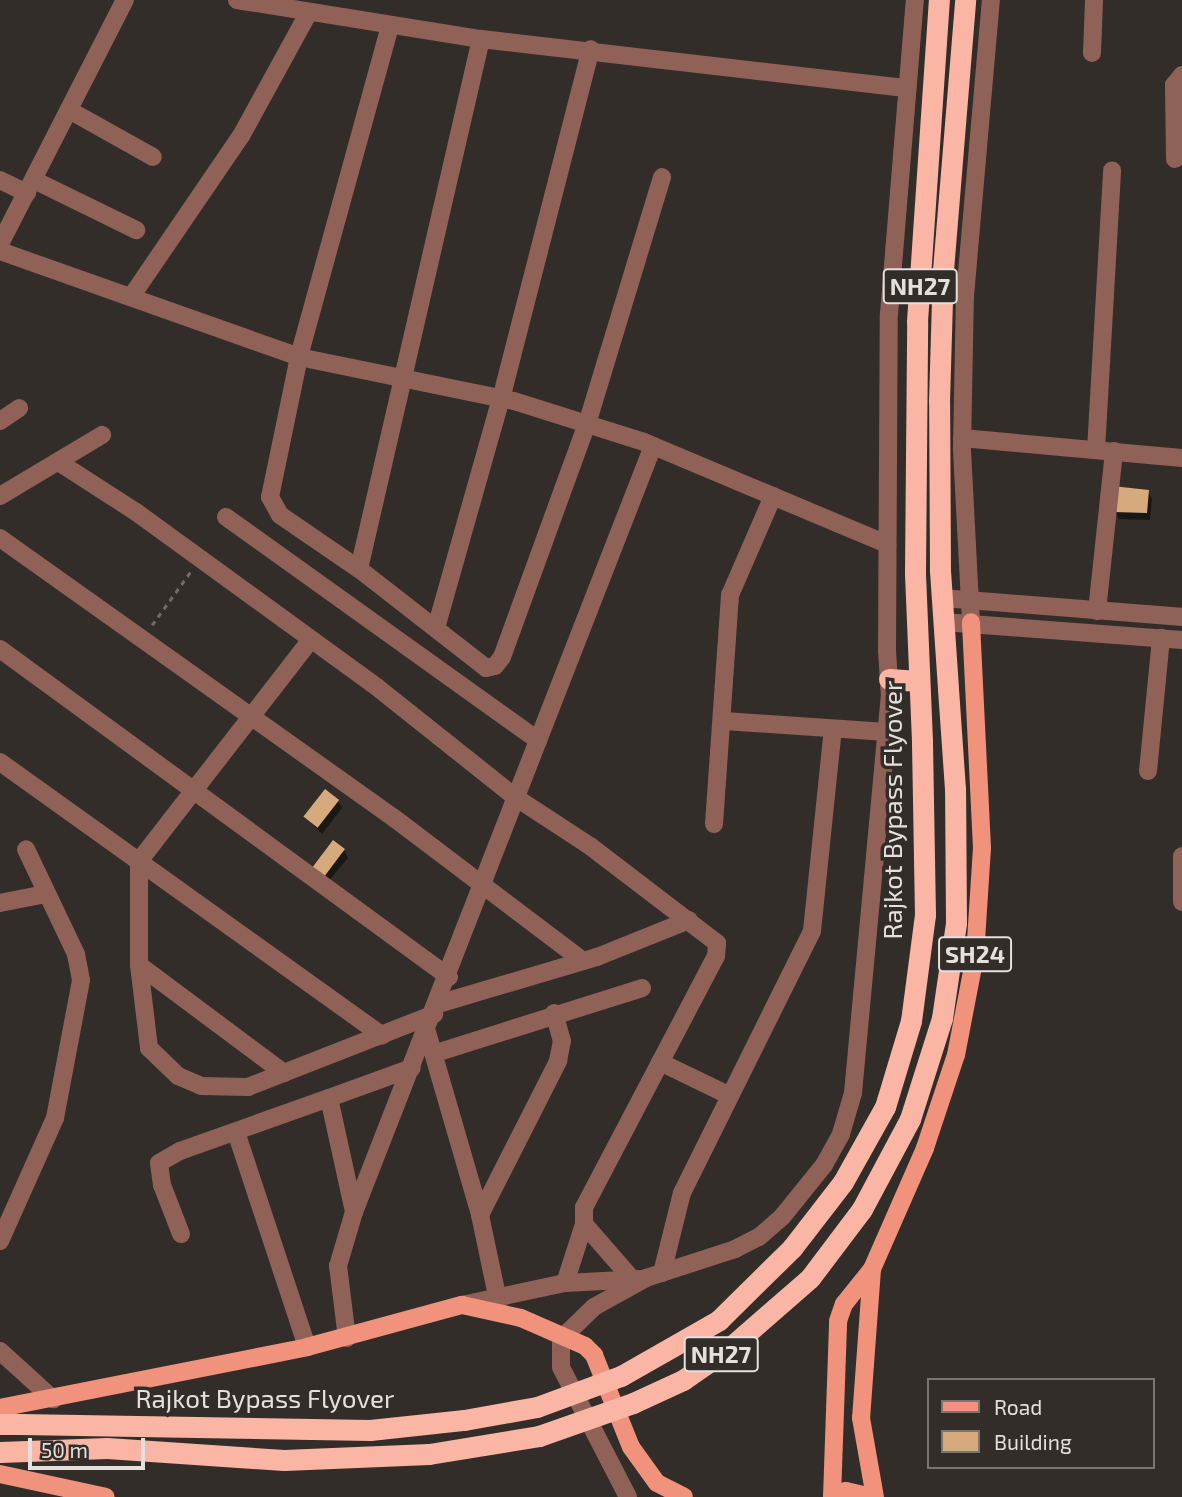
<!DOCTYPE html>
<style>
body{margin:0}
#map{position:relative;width:1182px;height:1497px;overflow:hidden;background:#322d28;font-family:"Exo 2",sans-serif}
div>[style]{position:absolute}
.shadow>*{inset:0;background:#0007}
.building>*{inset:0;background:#d7aa7d;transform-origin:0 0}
.path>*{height:2.5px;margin-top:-1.25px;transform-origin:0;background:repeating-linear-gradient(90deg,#6f6b67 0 5px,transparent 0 10px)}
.minor>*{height:18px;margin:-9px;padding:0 9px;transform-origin:9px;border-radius:9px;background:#906157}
.major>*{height:18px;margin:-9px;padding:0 9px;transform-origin:9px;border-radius:9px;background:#f1927d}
.highway>*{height:21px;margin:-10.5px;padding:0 10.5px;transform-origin:10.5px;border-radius:10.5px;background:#fab5a5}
.highway-bridge>*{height:21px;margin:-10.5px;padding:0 10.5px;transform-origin:10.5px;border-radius:10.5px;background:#fab5a5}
span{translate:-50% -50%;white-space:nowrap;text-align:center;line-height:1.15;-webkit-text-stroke:7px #322d28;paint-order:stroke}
.shield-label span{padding:2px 5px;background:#322d28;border:2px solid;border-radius:5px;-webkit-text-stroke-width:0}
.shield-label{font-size:24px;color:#e3e0dd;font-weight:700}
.street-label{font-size:26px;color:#e3e0dd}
.legend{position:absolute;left:927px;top:1378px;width:228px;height:91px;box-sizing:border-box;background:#322d28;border:2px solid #797570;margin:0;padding:9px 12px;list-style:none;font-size:21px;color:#e3e0dd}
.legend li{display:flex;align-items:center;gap:14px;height:35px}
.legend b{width:35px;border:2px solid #797570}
.scale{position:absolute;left:28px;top:1438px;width:117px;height:32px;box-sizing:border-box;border:4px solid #e3e0dd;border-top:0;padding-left:9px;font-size:21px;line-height:24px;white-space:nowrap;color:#e3e0dd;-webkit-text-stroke:5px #322d28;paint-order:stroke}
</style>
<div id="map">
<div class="shadow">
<i style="clip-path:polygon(1148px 491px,1152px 499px,1150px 520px,1119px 519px,1115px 511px)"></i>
<i style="clip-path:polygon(338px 801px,342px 808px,322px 834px,305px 816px)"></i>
<i style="clip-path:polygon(344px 850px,348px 858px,327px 883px,317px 875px)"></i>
</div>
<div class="building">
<i style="clip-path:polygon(1112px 486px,1149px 490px,1147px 513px,1113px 512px)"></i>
<i style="left:325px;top:789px;width:18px;height:35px;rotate:38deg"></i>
<i style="left:333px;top:840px;width:15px;height:35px;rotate:37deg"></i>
</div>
<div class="path">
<i style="left:152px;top:625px;width:67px;rotate:-54.2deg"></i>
</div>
<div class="minor">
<i style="left:237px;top:0;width:247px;rotate:9.1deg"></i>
<i style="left:481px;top:39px;width:429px;rotate:6.6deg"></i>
<i style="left:390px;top:26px;width:343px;rotate:105.4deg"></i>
<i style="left:299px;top:357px;width:143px;rotate:101.7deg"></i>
<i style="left:270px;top:497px;width:21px;rotate:61deg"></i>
<i style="left:280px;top:515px;width:96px;rotate:34.4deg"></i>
<i style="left:359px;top:569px;width:161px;rotate:37.9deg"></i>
<i style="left:486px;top:668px;width:9px;rotate:-13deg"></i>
<i style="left:495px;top:666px;width:11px;rotate:-52deg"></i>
<i style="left:502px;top:657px;width:248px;rotate:-70deg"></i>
<i style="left:587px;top:424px;width:258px;rotate:-73.1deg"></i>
<i style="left:1092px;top:53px;width:53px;rotate:-87.8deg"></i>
<i style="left:69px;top:110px;width:96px;rotate:29.2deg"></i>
<i style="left:1175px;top:159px;width:74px;rotate:-90.8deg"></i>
<i style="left:1174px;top:85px;width:13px;rotate:-51deg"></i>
<i style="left:0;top:180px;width:30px;rotate:26deg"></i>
<i style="left:34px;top:180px;width:114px;rotate:26.1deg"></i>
<i style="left:0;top:244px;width:274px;rotate:-62.9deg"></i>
<i style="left:0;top:251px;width:317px;rotate:19.5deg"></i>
<i style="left:299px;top:357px;width:219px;rotate:11.6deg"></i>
<i style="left:514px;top:401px;width:136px;rotate:17.5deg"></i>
<i style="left:644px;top:442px;width:264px;rotate:22.8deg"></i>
<i style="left:131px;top:297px;width:195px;rotate:-55.7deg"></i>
<i style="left:241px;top:136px;width:141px;rotate:-61.3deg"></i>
<i style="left:0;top:421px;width:23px;rotate:-34deg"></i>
<i style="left:962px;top:438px;width:221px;rotate:5.2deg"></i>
<i style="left:1096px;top:450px;width:280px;rotate:-86.7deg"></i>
<i style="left:60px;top:463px;width:90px;rotate:32.8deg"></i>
<i style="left:136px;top:512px;width:299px;rotate:36deg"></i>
<i style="left:378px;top:688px;width:175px;rotate:38.5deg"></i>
<i style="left:515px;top:797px;width:90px;rotate:33.2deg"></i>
<i style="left:590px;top:846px;width:160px;rotate:37.4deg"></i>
<i style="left:717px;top:943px;width:13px;rotate:94deg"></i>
<i style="left:716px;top:956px;width:284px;rotate:117.7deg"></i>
<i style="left:584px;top:1207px;width:17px;rotate:90deg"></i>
<i style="left:584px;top:1224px;width:73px;rotate:48.9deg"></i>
<i style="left:0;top:496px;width:119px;rotate:-30.9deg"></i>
<i style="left:226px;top:517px;width:384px;rotate:35.6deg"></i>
<i style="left:0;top:538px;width:483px;rotate:35.4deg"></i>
<i style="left:394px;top:818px;width:237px;rotate:37.1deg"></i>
<i style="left:359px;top:569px;width:544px;rotate:-77.04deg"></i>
<i style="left:942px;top:598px;width:241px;rotate:4.5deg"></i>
<i style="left:1097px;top:611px;width:161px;rotate:-83.9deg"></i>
<i style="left:943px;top:622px;width:240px;rotate:4.3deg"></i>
<i style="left:971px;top:622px;width:174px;rotate:-93deg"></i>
<i style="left:962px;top:448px;width:152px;rotate:-88.9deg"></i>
<i style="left:965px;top:296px;width:297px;rotate:-85deg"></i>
<i style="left:436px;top:628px;width:238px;rotate:-74.2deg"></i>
<i style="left:501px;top:399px;width:361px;rotate:-75.6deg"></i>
<i style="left:309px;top:642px;width:277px;rotate:127.8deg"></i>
<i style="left:139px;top:861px;width:104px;rotate:90deg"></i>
<i style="left:139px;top:965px;width:84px;rotate:83.1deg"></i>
<i style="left:149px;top:1048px;width:40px;rotate:44deg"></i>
<i style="left:178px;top:1076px;width:25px;rotate:23deg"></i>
<i style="left:201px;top:1086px;width:47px;rotate:1.2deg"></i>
<i style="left:248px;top:1087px;width:200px;rotate:-21.4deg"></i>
<i style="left:0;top:649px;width:556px;rotate:36.15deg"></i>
<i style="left:724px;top:721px;width:163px;rotate:3.9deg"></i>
<i style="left:0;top:762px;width:470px;rotate:35.6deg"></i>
<i style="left:1148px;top:771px;width:134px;rotate:-84.4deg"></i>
<i style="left:714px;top:824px;width:230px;rotate:-86deg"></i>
<i style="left:730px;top:595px;width:108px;rotate:-66.5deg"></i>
<i style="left:1182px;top:856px;width:46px;rotate:90deg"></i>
<i style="left:0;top:903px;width:47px;rotate:-11.1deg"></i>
<i style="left:139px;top:965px;width:181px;rotate:36.7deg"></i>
<i style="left:438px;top:1004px;width:166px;rotate:-16.5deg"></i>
<i style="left:597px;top:957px;width:99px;rotate:-21.9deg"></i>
<i style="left:427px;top:1032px;width:191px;rotate:73.8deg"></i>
<i style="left:480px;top:1215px;width:83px;rotate:78.1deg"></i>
<i style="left:436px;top:1053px;width:216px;rotate:-17.5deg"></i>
<i style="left:660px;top:1062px;width:76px;rotate:25.9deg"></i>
<i style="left:329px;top:1098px;width:88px;rotate:-19.9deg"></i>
<i style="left:236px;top:1132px;width:226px;rotate:71.7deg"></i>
<i style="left:480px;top:1215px;width:173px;rotate:-63.1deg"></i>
<i style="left:558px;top:1061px;width:20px;rotate:-79deg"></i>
<i style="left:562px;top:1041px;width:29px;rotate:-106deg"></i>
<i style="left:181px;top:1234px;width:53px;rotate:-111.2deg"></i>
<i style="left:162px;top:1185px;width:22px;rotate:-98deg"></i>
<i style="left:159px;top:1163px;width:24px;rotate:-30deg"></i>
<i style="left:180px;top:1151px;width:158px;rotate:-19.6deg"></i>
<i style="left:329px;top:1098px;width:117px;rotate:77.6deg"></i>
<i style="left:0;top:1241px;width:135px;rotate:-65.9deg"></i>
<i style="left:55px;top:1118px;width:140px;rotate:-79.3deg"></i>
<i style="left:81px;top:980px;width:26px;rotate:-101deg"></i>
<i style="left:76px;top:954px;width:116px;rotate:-115.5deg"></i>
<i style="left:662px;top:1273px;width:82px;rotate:-76deg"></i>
<i style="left:682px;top:1193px;width:292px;rotate:-63.6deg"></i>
<i style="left:812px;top:931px;width:203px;rotate:-84.1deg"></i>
<i style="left:565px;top:1283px;width:62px;rotate:-72.1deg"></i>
<i style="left:462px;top:1305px;width:105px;rotate:-12.1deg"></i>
<i style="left:565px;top:1283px;width:76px;rotate:-3deg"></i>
<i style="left:347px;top:1338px;width:73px;rotate:-97.1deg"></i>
<i style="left:338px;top:1266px;width:56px;rotate:-73.5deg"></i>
<i style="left:354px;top:1212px;width:822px;rotate:-68.68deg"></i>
<i style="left:0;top:1351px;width:72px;rotate:42.2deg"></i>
<i style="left:628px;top:1497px;width:146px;rotate:-117.3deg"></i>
<i style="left:561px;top:1367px;width:28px;rotate:-90deg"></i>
<i style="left:561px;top:1339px;width:46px;rotate:-44.1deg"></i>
<i style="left:594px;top:1307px;width:60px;rotate:-29.1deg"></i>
<i style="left:646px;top:1278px;width:94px;rotate:-18deg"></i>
<i style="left:735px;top:1249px;width:27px;rotate:-27deg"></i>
<i style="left:759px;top:1237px;width:30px;rotate:-41deg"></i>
<i style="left:782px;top:1217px;width:67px;rotate:-51.1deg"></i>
<i style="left:824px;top:1165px;width:35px;rotate:-61deg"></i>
<i style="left:841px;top:1134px;width:43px;rotate:-73.7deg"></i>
<i style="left:853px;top:1093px;width:398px;rotate:-84.7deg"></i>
<i style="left:890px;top:697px;width:46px;rotate:-93.7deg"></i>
<i style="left:887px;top:651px;width:337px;rotate:-89.7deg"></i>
<i style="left:889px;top:314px;width:315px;rotate:-85.3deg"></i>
</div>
<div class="major">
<i style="left:872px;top:1269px;width:149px;rotate:94.2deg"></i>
<i style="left:861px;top:1418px;width:80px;rotate:80deg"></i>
<i style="left:0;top:1408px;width:313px;rotate:-11.2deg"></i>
<i style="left:307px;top:1347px;width:161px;rotate:-15.2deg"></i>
<i style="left:462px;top:1305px;width:60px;rotate:12.4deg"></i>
<i style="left:521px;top:1318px;width:70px;rotate:23.6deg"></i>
<i style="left:585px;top:1346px;width:13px;rotate:45deg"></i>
<i style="left:594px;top:1355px;width:99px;rotate:68.1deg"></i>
<i style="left:631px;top:1447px;width:44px;rotate:54.2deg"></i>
<i style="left:657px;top:1483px;width:30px;rotate:27deg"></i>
<i style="left:0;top:1474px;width:108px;rotate:12.2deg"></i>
<i style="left:832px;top:1497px;width:176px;rotate:-88deg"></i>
<i style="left:838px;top:1321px;width:18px;rotate:-71deg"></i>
<i style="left:844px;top:1304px;width:45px;rotate:-51.3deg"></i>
<i style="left:872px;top:1269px;width:132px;rotate:-66.3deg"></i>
<i style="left:925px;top:1148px;width:98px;rotate:-71.6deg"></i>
<i style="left:956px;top:1055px;width:101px;rotate:-79.1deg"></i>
<i style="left:975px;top:956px;width:108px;rotate:-86.3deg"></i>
<i style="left:982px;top:848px;width:226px;rotate:-92.8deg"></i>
<i style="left:832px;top:1497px;width:15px;rotate:-23deg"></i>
<i style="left:846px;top:1491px;width:28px;rotate:13deg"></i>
</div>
<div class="highway">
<i style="left:889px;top:679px;width:30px;rotate:4deg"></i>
<i style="left:948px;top:688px;width:117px;rotate:-93.9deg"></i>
<i style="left:940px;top:571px;width:170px;rotate:-90.3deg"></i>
<i style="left:939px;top:401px;width:131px;rotate:-88.3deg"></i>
<i style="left:943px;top:270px;width:271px;rotate:-85.3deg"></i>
<i style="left:922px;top:741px;width:168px;rotate:-92.4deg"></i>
<i style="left:915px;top:573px;width:252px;rotate:-89.5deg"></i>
<i style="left:917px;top:321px;width:322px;rotate:-86.1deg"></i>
<i style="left:0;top:1424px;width:20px"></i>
</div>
<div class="highway-bridge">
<i style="left:20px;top:1424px;width:350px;rotate:1deg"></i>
<i style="left:370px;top:1430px;width:95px;rotate:-6.1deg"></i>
<i style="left:464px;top:1420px;width:74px;rotate:-10.1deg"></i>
<i style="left:537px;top:1407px;width:90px;rotate:-20.3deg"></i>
<i style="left:621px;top:1376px;width:113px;rotate:-29.7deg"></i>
<i style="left:719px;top:1320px;width:103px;rotate:-44.6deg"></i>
<i style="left:792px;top:1248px;width:83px;rotate:-52.3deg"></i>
<i style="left:843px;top:1182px;width:86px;rotate:-60.8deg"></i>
<i style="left:885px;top:1107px;width:90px;rotate:-73.2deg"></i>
<i style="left:911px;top:1021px;width:107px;rotate:-82.5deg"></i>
<i style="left:925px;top:915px;width:174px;rotate:-91deg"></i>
<i style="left:0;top:1452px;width:107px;rotate:-2.1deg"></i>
<i style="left:107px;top:1448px;width:177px;rotate:3.9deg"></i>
<i style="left:284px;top:1460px;width:145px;rotate:-2.4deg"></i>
<i style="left:429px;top:1454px;width:111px;rotate:-9.3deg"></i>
<i style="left:539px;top:1436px;width:100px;rotate:-19.3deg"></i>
<i style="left:633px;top:1403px;width:55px;rotate:-24.7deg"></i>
<i style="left:683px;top:1380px;width:60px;rotate:-34.8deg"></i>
<i style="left:732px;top:1346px;width:103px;rotate:-41.1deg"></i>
<i style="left:810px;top:1278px;width:86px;rotate:-53deg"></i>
<i style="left:862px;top:1209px;width:102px;rotate:-61.9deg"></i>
<i style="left:910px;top:1119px;width:106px;rotate:-72.4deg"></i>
<i style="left:942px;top:1018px;width:96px;rotate:-81.6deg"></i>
<i style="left:956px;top:923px;width:134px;rotate:-90.4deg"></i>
<i style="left:955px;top:789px;width:101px;rotate:-94deg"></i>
</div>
<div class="shield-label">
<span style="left:920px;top:286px">NH27</span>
<span style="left:975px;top:954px">SH24</span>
<span style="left:721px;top:1354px">NH27</span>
</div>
<div class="street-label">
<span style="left:892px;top:810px;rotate:-90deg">Rajkot Bypass Flyover</span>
<span style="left:265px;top:1398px">Rajkot Bypass Flyover</span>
</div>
<ul class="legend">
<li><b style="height:9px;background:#f1927d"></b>Road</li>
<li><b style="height:19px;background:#d7aa7d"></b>Building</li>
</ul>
<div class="scale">50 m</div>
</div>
